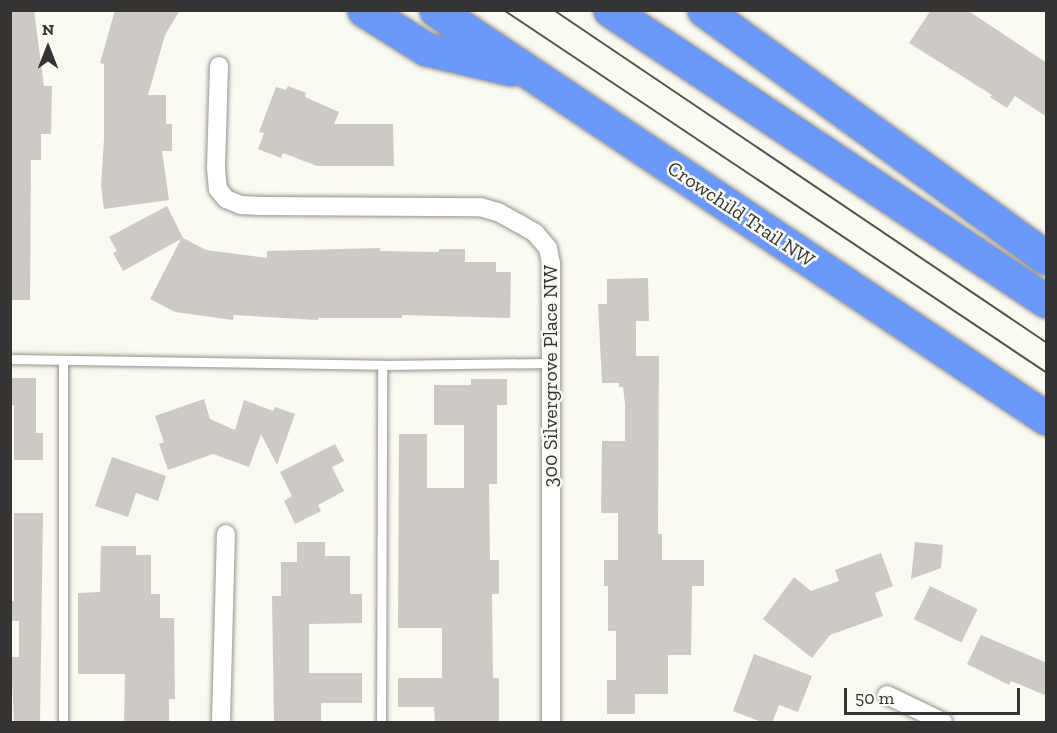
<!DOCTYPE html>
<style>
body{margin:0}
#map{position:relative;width:1057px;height:733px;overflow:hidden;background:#faf9f2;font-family:"Zilla Slab",serif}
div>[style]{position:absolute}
.building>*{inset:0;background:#cfc9c5;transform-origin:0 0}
.roads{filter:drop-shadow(0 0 2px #95938e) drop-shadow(0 0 2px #95938e)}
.service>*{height:9px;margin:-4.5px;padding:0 4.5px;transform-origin:4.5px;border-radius:4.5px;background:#fff}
.minor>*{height:18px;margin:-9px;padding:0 9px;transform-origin:9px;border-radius:9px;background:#fff}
.motorway>*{height:33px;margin:-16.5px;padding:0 16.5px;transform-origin:16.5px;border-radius:16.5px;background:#6a98fb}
.tram>*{height:1.5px;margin:-0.75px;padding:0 0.75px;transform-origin:0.75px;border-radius:0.75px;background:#53524f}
span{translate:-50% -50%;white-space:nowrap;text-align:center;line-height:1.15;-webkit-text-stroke:5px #faf9f2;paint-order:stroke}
.street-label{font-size:20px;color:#353432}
.frame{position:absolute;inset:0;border:12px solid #353432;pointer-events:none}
.north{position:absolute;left:18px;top:18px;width:60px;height:60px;-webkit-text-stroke:4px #faf9f2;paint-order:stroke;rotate:0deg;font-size:16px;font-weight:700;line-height:24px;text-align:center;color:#353432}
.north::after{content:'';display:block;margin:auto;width:21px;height:27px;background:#353432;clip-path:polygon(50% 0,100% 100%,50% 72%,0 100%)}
.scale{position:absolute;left:844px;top:688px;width:176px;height:27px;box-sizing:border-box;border:3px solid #353432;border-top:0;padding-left:8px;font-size:18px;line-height:21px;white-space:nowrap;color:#353432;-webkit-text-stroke:4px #faf9f2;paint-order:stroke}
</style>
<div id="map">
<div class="building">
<i style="clip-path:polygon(10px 10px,34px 10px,44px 86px,52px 86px,51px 134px,41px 134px,41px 160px,31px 160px,30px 300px,10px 300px)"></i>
<i style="clip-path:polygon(115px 10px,180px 10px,165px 35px,148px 95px,166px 95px,166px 124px,172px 124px,172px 151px,162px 151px,169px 200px,104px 209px,101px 186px,104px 139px,104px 64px,100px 63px)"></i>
<i style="clip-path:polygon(931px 10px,967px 10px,1047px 63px,1047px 117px,1015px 96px,1007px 108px,990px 97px,992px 95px,909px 43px)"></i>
<i style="clip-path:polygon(288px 86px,306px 93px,305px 97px,339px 112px,334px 124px,393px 124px,394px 166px,317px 166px,283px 153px,281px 158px,258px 149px,264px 133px,259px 132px,276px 87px,286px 90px)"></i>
<i style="clip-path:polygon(167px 206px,183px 238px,206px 250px,267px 258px,267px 251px,380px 248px,380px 251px,439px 252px,439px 249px,465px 249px,465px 262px,496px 262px,496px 272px,511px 272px,510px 318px,402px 315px,402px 318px,318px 318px,318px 320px,234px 315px,233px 320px,175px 312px,150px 299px,181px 239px,123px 271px,113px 253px,117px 251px,109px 237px)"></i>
<i style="clip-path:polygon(648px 278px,649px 321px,636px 321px,636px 356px,659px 356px,658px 534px,662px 534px,662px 560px,704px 560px,704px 586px,692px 586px,691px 655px,668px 655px,668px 694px,635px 694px,635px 714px,607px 714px,607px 680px,616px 680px,616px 631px,608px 631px,608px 586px,604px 586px,604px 560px,618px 560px,618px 513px,601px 513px,602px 441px,625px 441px,625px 404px,623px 387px,619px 387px,619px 383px,602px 383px,598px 304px,607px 304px,607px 279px)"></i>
<i style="clip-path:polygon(10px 378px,36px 378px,36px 433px,43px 433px,43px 460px,14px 460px,14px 405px,10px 405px)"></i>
<i style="clip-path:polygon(471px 379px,507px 379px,507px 405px,497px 405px,497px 484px,489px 484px,490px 560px,499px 560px,499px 594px,492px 594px,493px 678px,499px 678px,499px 723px,435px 723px,434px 707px,398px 707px,398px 678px,442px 678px,442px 628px,398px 628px,399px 434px,427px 434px,427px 488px,464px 488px,464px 425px,434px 425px,434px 385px,471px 385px)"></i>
<i style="clip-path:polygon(204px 399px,210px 419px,235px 430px,244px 400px,273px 411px,275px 407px,295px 414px,277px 465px,261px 434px,249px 467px,213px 454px,168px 470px,159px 444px,164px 442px,155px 416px)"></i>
<i style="clip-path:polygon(335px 444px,344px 461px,332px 467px,344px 491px,318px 505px,321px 511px,295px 524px,284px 501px,292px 496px,280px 472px)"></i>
<i style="clip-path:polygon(112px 457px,166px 476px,158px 501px,136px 493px,128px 517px,95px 506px)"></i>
<i style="clip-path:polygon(14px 513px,43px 513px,40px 723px,14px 723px,11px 657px,19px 657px,19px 621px,10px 621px,10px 601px,14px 601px)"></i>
<i style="clip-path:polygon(297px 542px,325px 542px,325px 556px,350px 556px,350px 594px,362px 594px,362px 623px,309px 624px,309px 673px,362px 673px,362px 703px,321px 703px,321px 723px,274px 723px,272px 596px,281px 596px,281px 562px,297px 562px)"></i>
<i style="clip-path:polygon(915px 542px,943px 545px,941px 568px,911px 579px)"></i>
<i style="clip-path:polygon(101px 546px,136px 546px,136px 555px,151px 555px,151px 594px,160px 594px,160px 618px,174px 618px,175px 699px,169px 699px,169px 723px,124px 723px,125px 674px,78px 674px,78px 593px,100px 592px)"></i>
<i style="clip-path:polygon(881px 553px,893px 586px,875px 593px,883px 616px,830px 635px,812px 658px,763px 619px,794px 577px,811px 591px,839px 581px,835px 570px)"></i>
<i style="left:930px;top:586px;width:53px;height:37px;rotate:26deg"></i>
<i style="clip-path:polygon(981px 635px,1047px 663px,1047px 696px,1011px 681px,1009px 685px,967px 664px)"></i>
<i style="clip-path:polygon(754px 654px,812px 676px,798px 712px,779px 705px,772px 723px,764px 723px,733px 711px)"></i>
</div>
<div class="roads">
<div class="service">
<i style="left:10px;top:359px;width:372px;rotate:0.9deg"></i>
<i style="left:382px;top:365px;width:168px;rotate:-0.7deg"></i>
<i style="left:63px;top:360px;width:362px;rotate:90deg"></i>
<i style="left:381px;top:722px;width:357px;rotate:-89.8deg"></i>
</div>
<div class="minor">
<i style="left:219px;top:66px;width:102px;rotate:91.7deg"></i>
<i style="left:216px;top:168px;width:21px;rotate:85deg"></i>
<i style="left:218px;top:189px;width:13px;rotate:51deg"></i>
<i style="left:226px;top:199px;width:16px;rotate:22deg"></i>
<i style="left:241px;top:205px;width:20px;rotate:3deg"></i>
<i style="left:261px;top:206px;width:219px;rotate:0.3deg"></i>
<i style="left:480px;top:207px;width:19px;rotate:16deg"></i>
<i style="left:498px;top:212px;width:23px;rotate:29deg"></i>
<i style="left:518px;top:223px;width:20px;rotate:30deg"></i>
<i style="left:535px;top:233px;width:20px;rotate:49deg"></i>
<i style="left:548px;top:248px;width:15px;rotate:79deg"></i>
<i style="left:551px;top:263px;width:459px;rotate:90deg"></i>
<i style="left:887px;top:695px;width:62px;rotate:25.7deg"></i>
<i style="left:221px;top:722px;width:188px;rotate:-88.5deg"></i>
</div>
<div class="motorway">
<i style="left:364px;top:10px;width:73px;rotate:32.2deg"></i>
<i style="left:426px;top:49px;width:87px;rotate:13.2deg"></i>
<i style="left:436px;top:10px;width:734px;rotate:33.78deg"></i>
<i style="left:610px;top:10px;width:524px;rotate:33.72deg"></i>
<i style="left:704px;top:10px;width:422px;rotate:35.9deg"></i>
</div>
</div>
<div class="tram">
<i style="left:504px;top:10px;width:652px;rotate:33.74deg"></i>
<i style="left:554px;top:10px;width:594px;rotate:34.01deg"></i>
</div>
<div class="street-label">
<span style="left:741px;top:214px;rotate:34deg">Crowchild Trail NW</span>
<span style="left:550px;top:376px;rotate:-90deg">300 Silvergrove Place NW</span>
</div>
<div class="frame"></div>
<div class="north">N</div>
<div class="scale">50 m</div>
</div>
